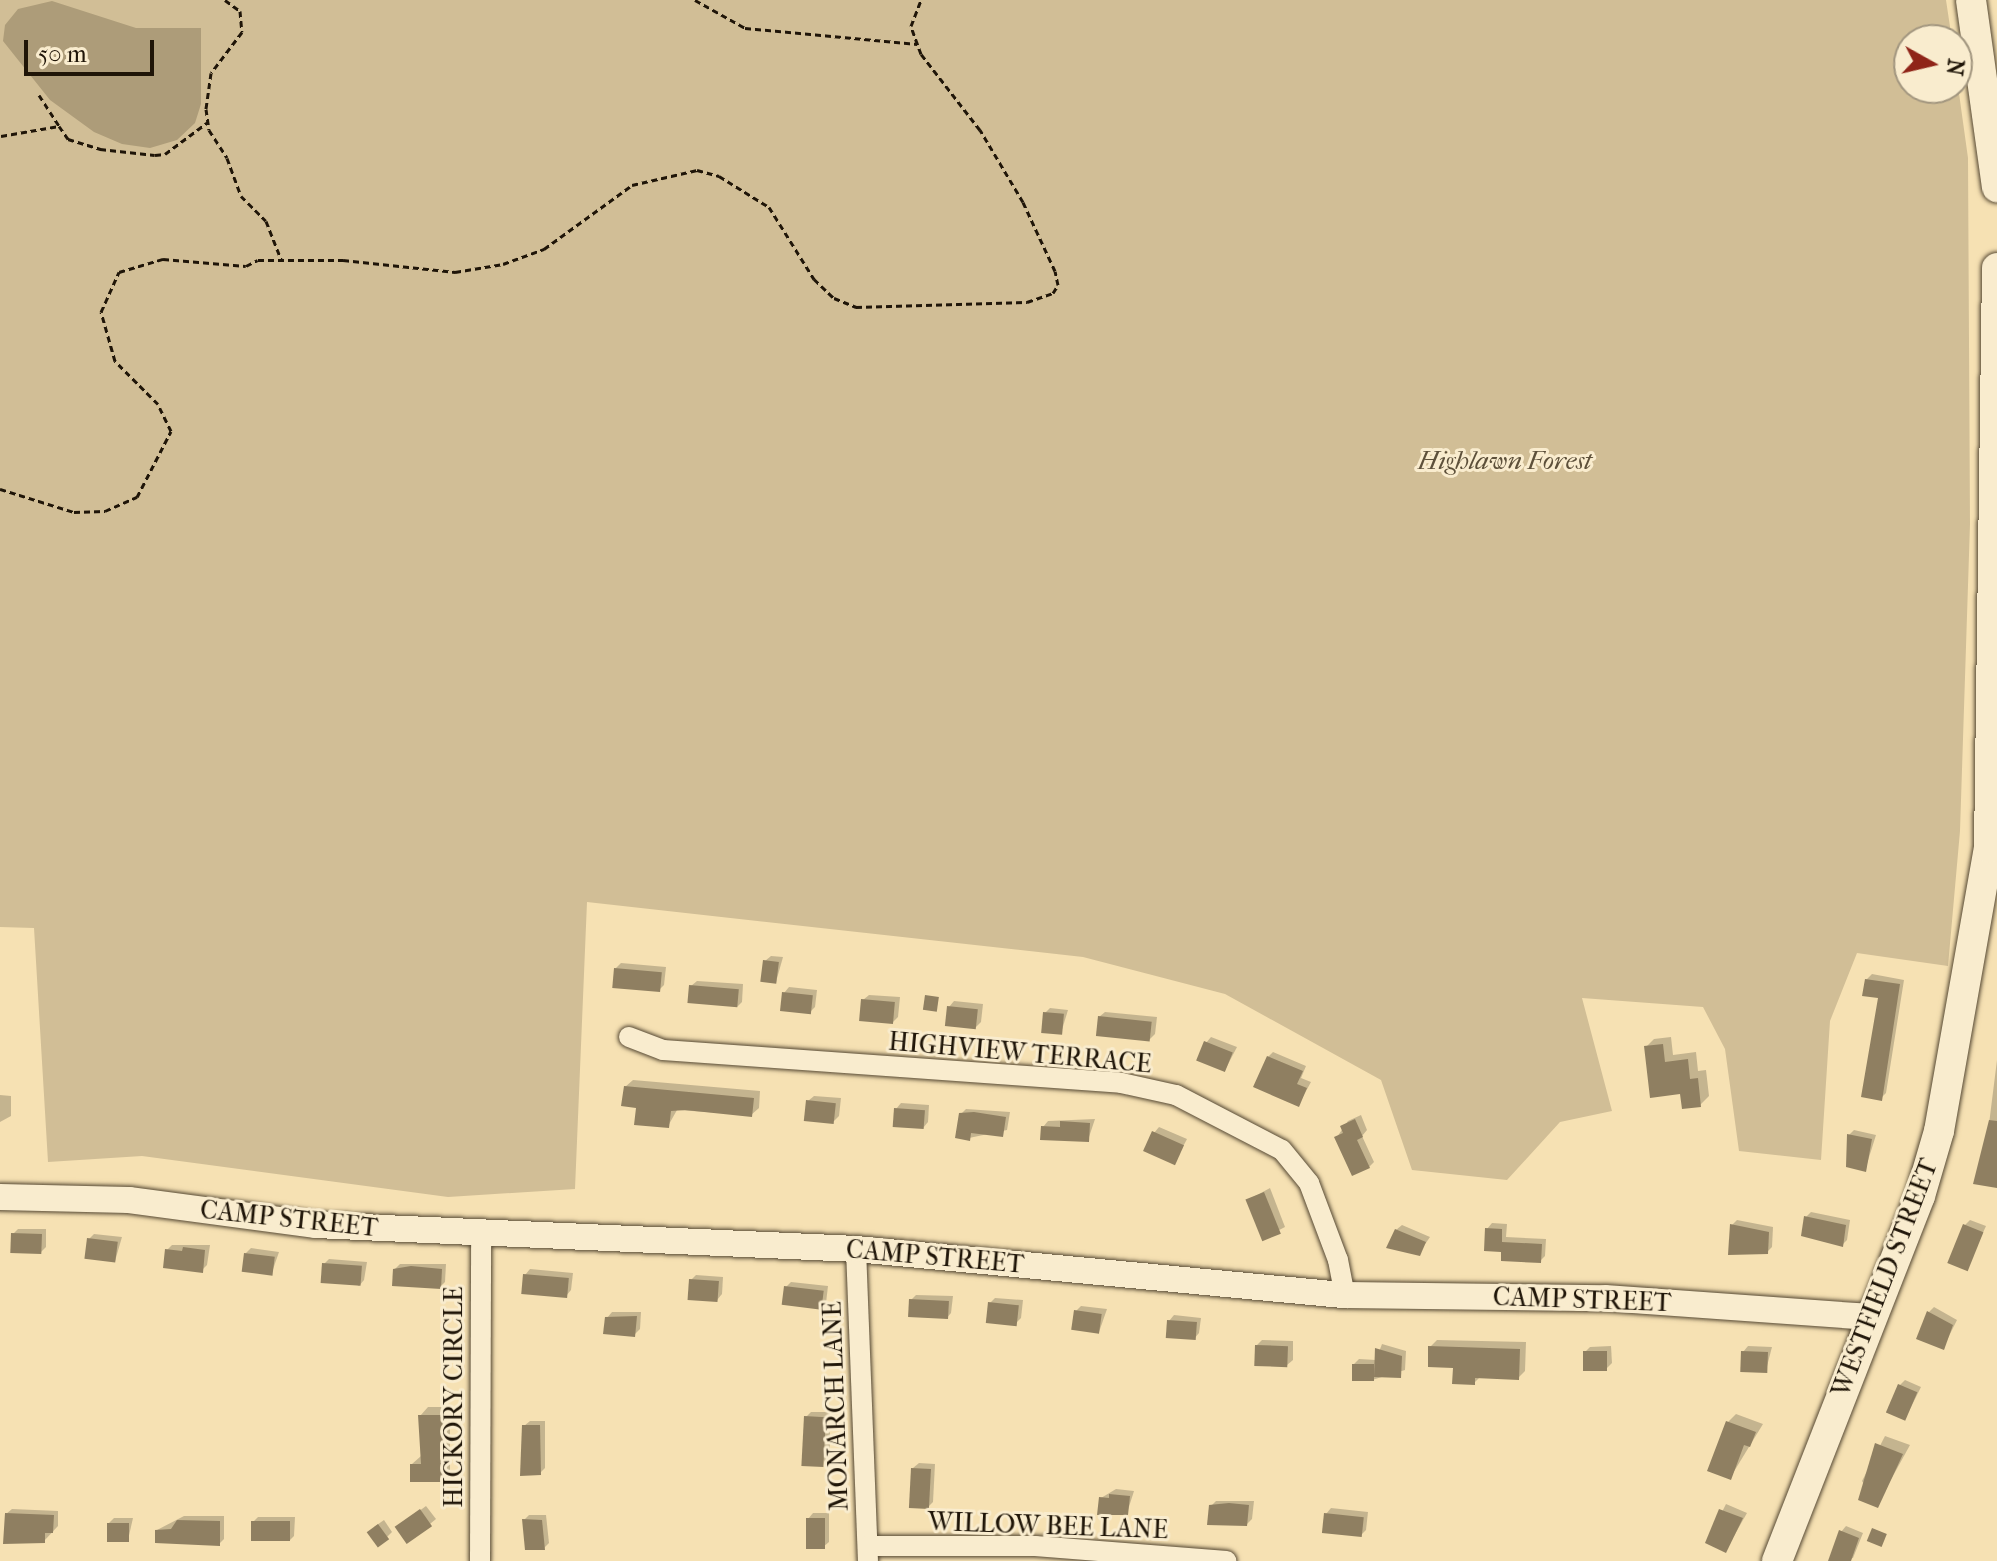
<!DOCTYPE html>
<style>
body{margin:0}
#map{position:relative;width:1997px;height:1561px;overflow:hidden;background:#f6e1b3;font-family:"IM FELL French Canon",serif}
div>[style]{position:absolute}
.green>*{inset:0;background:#d1be96}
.water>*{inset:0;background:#ad9c79}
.shadow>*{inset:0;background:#0003}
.building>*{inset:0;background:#8f7f61;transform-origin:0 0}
.path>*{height:3px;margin-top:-1.5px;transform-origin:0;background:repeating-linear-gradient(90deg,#1f1508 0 6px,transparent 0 10px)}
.roads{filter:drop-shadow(0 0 2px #554833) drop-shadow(0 0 2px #554833)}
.minor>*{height:20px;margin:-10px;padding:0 10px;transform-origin:10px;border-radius:10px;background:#f9ecce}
.tertiary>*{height:26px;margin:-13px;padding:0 13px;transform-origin:13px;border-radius:13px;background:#f9ecce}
.secondary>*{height:30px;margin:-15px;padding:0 15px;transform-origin:15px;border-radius:15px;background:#f9ecce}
span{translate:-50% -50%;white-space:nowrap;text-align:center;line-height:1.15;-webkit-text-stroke:6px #f9ecce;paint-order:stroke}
.park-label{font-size:26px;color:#5d503a;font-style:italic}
.street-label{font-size:26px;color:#1f1508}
.north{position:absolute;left:1893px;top:24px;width:80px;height:80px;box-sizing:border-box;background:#f9ecce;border:2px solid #a2967f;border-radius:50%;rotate:98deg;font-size:22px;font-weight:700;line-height:32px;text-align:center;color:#1f1508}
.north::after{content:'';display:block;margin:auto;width:28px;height:36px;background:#8f2418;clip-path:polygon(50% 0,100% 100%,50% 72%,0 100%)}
.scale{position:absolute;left:24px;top:40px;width:130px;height:36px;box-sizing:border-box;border:4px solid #1f1508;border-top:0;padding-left:10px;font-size:24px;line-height:28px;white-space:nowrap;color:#1f1508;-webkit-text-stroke:6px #f9ecce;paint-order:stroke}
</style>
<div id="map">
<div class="green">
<i style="clip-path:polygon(0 0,1946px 0,1952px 40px,1909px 40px,1909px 88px,1957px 88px,1957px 79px,1968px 158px,1970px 524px,1960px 831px,1948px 966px,1857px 953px,1830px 1021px,1821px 1160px,1739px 1151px,1725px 1049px,1703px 1007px,1582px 998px,1612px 1111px,1560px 1122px,1507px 1180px,1412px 1170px,1381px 1080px,1225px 994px,1083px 957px,587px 902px,575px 1189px,448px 1197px,142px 1156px,48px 1162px,34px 928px,0 927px)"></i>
</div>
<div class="water">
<i style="clip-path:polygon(52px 1px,136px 28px,201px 28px,201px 104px,195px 123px,177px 140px,150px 148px,122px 144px,94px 132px,50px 100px,3px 41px,5px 25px,18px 9px)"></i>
</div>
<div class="shadow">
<i style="clip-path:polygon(771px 956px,783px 957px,776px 982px,765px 961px)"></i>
<i style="clip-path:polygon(621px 963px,666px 967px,664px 985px,659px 990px,615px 969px)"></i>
<i style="clip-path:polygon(1872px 974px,1904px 980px,1886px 1093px,1881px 1098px,1881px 997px,1866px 980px)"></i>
<i style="clip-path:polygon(697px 981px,743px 984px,742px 1002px,737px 1007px,691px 986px)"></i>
<i style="clip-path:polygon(789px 987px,817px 990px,815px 1007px,810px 1012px,784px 993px)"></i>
<i style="clip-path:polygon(869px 995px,900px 997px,898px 1017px,893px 1022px,863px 1000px)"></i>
<i style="clip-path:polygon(954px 1001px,983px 1004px,981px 1022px,976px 1027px,949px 1007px)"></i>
<i style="clip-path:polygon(1050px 1008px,1068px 1010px,1061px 1033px,1045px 1013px)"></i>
<i style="clip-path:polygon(1105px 1012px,1157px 1017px,1155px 1034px,1149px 1040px,1099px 1017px)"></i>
<i style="clip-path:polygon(1211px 1037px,1237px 1047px,1225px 1070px,1206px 1043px)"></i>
<i style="clip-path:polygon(1671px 1037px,1673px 1055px,1696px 1052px,1698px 1071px,1706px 1070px,1709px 1096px,1700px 1105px,1682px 1092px,1646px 1047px,1654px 1039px)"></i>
<i style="clip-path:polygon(1273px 1052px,1306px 1066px,1301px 1078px,1311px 1082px,1299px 1104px,1268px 1057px)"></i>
<i style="clip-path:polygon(1997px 1060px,1997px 1186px,1976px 1182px,1986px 1148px)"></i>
<i style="clip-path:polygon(633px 1080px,760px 1091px,759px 1108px,751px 1115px,677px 1110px,668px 1126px,638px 1106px,625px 1087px)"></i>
<i style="clip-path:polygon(0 1095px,11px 1096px,11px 1116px,0 1122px)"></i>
<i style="clip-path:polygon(814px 1096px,841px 1098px,839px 1116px,834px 1121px,808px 1101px)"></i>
<i style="clip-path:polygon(901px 1103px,929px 1105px,928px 1122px,923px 1128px,896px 1109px)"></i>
<i style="clip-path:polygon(966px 1109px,1010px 1112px,1007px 1130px,969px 1138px,961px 1114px)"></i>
<i style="clip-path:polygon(1361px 1115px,1367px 1130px,1362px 1136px,1374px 1162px,1369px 1167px,1337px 1137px,1348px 1121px)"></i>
<i style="clip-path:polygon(1095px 1119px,1088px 1140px,1043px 1127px,1048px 1121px)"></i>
<i style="clip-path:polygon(1159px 1127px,1187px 1139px,1175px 1162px,1154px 1133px)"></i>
<i style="clip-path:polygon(1854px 1130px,1876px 1135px,1865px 1170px,1849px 1135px)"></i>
<i style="clip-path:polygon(1270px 1188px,1285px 1227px,1264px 1238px,1248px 1200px)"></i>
<i style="clip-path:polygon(1811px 1212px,1850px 1220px,1847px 1240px,1842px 1245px,1806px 1217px)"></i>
<i style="clip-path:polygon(1737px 1220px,1773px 1227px,1772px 1247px,1767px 1252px,1732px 1225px)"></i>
<i style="clip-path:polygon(1970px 1220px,1986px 1226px,1967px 1268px,1965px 1225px)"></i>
<i style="clip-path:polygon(1492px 1223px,1507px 1224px,1506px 1237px,1546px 1239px,1545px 1256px,1540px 1261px,1503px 1250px,1487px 1229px)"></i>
<i style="clip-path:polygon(1402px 1225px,1430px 1237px,1419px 1253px,1396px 1230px)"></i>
<i style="clip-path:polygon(18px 1229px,46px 1229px,46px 1247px,41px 1252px,13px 1234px)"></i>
<i style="clip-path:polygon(94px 1234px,122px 1237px,115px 1261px,89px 1239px)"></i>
<i style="clip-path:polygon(172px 1245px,210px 1245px,207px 1265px,202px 1270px,167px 1250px)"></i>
<i style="clip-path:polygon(251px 1248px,279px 1252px,271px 1275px,245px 1254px)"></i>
<i style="clip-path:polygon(329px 1259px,367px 1262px,364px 1280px,359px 1286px,324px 1264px)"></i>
<i style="clip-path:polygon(400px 1264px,446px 1264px,445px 1282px,440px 1287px,395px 1269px)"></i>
<i style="clip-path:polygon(530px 1269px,573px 1273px,571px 1290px,566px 1296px,525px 1275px)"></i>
<i style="clip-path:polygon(696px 1275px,723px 1277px,722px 1294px,717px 1300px,691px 1280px)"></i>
<i style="clip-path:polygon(791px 1282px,828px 1286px,826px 1303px,821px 1308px,786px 1287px)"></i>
<i style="clip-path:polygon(916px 1295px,953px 1296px,951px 1313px,946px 1319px,911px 1300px)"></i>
<i style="clip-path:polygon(995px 1298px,1023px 1300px,1021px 1318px,1016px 1323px,990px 1303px)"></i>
<i style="clip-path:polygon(1081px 1306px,1107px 1309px,1099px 1332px,1076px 1311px)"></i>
<i style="clip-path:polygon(1934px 1307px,1957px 1320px,1943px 1348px,1929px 1312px)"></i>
<i style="clip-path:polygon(612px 1312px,641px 1312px,640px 1329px,634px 1335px,607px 1318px)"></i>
<i style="clip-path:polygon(1174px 1315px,1201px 1318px,1199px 1333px,1194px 1339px,1169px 1321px)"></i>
<i style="clip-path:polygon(1262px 1340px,1293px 1341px,1293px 1360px,1287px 1365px,1257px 1345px)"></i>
<i style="clip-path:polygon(1437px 1340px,1526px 1342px,1525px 1371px,1518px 1378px,1481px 1376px,1474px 1383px,1430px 1347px)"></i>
<i style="clip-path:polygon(1382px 1344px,1406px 1351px,1405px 1370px,1372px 1380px,1354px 1364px,1359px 1359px,1376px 1360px)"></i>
<i style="clip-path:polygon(1611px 1346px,1612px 1363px,1606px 1369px,1585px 1352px,1590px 1347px)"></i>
<i style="clip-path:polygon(1748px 1346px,1772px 1347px,1766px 1370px,1743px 1352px)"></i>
<i style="clip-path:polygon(1905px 1380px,1921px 1387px,1905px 1419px,1900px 1385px)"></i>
<i style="clip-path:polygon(428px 1407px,450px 1407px,450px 1472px,442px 1480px,412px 1464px,421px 1456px,420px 1416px)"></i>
<i style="clip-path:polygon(811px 1412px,830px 1412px,830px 1459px,825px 1464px,806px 1417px)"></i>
<i style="clip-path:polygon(1736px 1414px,1763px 1424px,1730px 1478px,1728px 1422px)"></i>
<i style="clip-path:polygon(530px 1421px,545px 1421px,545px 1468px,540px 1473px,524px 1426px)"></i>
<i style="clip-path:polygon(1885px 1436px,1910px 1445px,1877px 1505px,1862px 1481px)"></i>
<i style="clip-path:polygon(919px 1463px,935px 1464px,933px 1502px,928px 1507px,913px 1468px)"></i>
<i style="clip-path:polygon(1116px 1489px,1134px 1491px,1127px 1513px,1101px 1498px)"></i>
<i style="clip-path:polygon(1216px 1501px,1254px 1501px,1252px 1519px,1247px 1524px,1211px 1506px)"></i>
<i style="clip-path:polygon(1726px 1504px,1747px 1513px,1726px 1550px,1707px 1542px)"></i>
<i style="clip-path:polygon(426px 1506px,436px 1519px,408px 1542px,403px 1523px)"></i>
<i style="clip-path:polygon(1331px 1508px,1368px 1512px,1366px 1530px,1361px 1535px,1326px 1514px)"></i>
<i style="clip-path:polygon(12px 1509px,58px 1511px,58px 1526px,44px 1541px,6px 1514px)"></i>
<i style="clip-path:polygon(813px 1513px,829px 1513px,829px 1542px,823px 1547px,808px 1519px)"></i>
<i style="clip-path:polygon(529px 1515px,546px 1515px,549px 1543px,544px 1548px,524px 1520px)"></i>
<i style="clip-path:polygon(184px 1516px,224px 1516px,224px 1539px,219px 1544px,157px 1530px)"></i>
<i style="clip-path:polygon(258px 1517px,295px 1517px,294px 1536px,289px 1541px,253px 1522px)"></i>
<i style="clip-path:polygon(114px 1518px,133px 1518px,128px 1540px,109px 1523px)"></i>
<i style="clip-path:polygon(384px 1520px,392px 1532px,387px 1537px,374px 1527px)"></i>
<i style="clip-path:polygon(1846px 1526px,1863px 1533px,1853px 1558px,1841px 1561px,1841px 1532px)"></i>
</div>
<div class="building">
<i style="left:763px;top:960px;width:16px;height:22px;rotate:7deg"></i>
<i style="left:614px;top:968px;width:48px;height:20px;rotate:5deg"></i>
<i style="clip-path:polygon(1865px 979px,1900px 984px,1882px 1101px,1861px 1097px,1878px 998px,1862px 996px)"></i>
<i style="left:689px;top:985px;width:50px;height:18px;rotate:5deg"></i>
<i style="left:782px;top:992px;width:31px;height:19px;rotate:6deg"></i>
<i style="left:925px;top:995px;width:14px;height:15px;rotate:8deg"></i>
<i style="left:861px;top:999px;width:34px;height:22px;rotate:5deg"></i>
<i style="left:947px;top:1006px;width:31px;height:20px;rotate:6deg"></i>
<i style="left:1043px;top:1012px;width:21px;height:21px;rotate:5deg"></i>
<i style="left:1098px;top:1016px;width:54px;height:20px;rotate:6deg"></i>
<i style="left:1204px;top:1041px;width:31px;height:21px;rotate:22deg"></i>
<i style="clip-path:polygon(1663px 1044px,1665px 1062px,1688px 1059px,1690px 1079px,1698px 1078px,1701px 1107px,1682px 1109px,1680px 1094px,1650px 1098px,1644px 1046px)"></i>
<i style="clip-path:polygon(1267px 1056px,1303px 1071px,1297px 1084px,1307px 1088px,1299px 1107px,1253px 1087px)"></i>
<i style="clip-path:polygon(624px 1086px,754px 1098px,752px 1117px,685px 1110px,671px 1111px,669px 1128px,634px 1125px,636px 1108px,621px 1106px)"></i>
<i style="left:806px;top:1100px;width:30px;height:21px;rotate:6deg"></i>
<i style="left:894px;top:1108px;width:31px;height:19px;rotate:4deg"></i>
<i style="clip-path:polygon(974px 1112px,1006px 1117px,1003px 1137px,971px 1133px,970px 1141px,955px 1138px,959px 1113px)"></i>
<i style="clip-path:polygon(1355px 1119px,1363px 1137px,1357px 1140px,1370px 1168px,1352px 1176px,1334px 1137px,1343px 1133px,1340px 1126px)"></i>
<i style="clip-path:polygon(1989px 1120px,1997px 1121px,1997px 1188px,1973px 1184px)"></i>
<i style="clip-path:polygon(1060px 1121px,1090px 1123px,1089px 1142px,1040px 1140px,1041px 1126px,1060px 1127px)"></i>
<i style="left:1152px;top:1131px;width:35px;height:22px;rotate:24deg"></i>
<i style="clip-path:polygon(1847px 1134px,1872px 1139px,1866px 1172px,1846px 1167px)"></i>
<i style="left:1264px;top:1192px;width:45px;height:20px;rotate:68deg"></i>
<i style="clip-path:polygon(1804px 1216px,1846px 1225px,1843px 1247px,1801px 1236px)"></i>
<i style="clip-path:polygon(1730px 1224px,1769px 1232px,1768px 1254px,1728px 1255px)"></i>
<i style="left:1963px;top:1224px;width:22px;height:42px;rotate:22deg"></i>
<i style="clip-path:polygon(1485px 1228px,1502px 1229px,1502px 1242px,1542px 1244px,1541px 1263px,1501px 1261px,1501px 1252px,1484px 1251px)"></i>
<i style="clip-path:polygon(1395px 1229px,1426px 1242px,1420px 1256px,1386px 1248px)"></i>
<i style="left:11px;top:1233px;width:31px;height:20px;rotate:2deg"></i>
<i style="left:87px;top:1238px;width:31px;height:21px;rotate:7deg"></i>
<i style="clip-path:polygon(183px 1247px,205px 1250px,203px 1273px,163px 1268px,165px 1249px,182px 1251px)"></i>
<i style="left:244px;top:1253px;width:31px;height:19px;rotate:7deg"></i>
<i style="left:322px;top:1263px;width:40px;height:20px;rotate:4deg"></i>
<i style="clip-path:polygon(411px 1266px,442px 1269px,441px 1289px,392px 1286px,393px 1269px)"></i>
<i style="left:523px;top:1274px;width:46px;height:20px;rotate:5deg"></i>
<i style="left:689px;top:1279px;width:30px;height:21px;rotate:4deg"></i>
<i style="left:784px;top:1286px;width:40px;height:19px;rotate:7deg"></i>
<i style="left:909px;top:1299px;width:40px;height:18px;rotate:3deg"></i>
<i style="left:988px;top:1302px;width:31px;height:21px;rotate:6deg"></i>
<i style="left:1074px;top:1310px;width:28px;height:20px;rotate:8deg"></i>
<i style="clip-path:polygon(1927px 1311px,1953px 1325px,1944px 1350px,1916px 1339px)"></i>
<i style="clip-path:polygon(637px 1316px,635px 1337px,603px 1334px,605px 1317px)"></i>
<i style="left:1167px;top:1320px;width:30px;height:18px;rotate:4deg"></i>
<i style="left:1255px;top:1345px;width:33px;height:21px;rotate:2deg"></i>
<i style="clip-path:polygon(1428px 1346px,1520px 1349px,1519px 1380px,1475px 1378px,1475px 1385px,1452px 1384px,1453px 1368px,1428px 1367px)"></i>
<i style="clip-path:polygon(1375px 1348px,1402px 1356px,1401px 1378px,1374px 1377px)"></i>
<i style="left:1583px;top:1351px;width:24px;height:20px"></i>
<i style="left:1741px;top:1351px;width:27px;height:21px;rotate:2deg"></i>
<i style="left:1352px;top:1364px;width:22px;height:17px"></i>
<i style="left:1898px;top:1384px;width:21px;height:31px;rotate:23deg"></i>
<i style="clip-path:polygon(418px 1415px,443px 1415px,443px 1482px,410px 1482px,410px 1464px,421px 1464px)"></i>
<i style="left:804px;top:1416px;width:22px;height:50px;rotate:3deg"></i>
<i style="clip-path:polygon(1726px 1421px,1756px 1432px,1750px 1447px,1744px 1445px,1731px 1480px,1707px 1471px)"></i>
<i style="clip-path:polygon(522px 1425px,540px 1425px,541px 1475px,520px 1476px)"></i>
<i style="clip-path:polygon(1875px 1443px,1903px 1454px,1878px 1508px,1858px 1500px)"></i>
<i style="left:911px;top:1468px;width:20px;height:40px;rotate:3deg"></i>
<i style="clip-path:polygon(1109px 1494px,1130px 1496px,1128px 1515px,1097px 1515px,1099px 1497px,1109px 1498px)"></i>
<i style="clip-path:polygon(1229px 1503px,1249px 1505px,1247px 1526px,1207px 1525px,1209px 1505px)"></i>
<i style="left:420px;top:1509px;width:21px;height:31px;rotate:55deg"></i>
<i style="clip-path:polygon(1719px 1509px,1743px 1518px,1726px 1553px,1705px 1543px)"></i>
<i style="clip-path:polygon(5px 1513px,54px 1515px,53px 1533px,45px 1533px,45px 1543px,3px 1544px)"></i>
<i style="left:1324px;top:1513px;width:40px;height:20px;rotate:6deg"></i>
<i style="left:806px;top:1518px;width:19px;height:31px"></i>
<i style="clip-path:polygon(522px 1519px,542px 1520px,545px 1550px,525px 1550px)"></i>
<i style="clip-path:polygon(177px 1520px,220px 1521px,220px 1546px,155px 1543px,155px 1530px,171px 1529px)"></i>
<i style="left:251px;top:1521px;width:39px;height:20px"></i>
<i style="left:107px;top:1523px;width:22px;height:19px"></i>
<i style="left:378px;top:1524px;width:19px;height:14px;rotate:54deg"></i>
<i style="left:1872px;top:1528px;width:16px;height:14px;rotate:22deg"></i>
<i style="clip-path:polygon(1839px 1530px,1859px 1538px,1851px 1561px,1828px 1561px)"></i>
</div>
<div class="path">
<i style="left:225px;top:0;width:19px;rotate:36deg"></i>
<i style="left:240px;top:11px;width:21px;rotate:85deg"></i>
<i style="left:242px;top:32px;width:51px;rotate:127.1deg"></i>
<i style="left:211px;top:73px;width:36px;rotate:98deg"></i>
<i style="left:206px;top:109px;width:21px;rotate:82deg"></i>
<i style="left:209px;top:130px;width:33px;rotate:57deg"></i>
<i style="left:227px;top:158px;width:40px;rotate:69.8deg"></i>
<i style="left:241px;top:196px;width:35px;rotate:45deg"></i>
<i style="left:266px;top:221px;width:41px;rotate:68.5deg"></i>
<i style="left:695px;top:0;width:57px;rotate:29.2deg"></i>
<i style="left:745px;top:28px;width:173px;rotate:5.3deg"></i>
<i style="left:39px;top:95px;width:37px;rotate:57deg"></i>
<i style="left:1px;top:136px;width:59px;rotate:-9.8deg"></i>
<i style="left:59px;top:126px;width:16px;rotate:55deg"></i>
<i style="left:68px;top:139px;width:34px;rotate:17deg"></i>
<i style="left:100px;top:149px;width:55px;rotate:6.2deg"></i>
<i style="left:155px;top:155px;width:10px;rotate:-6deg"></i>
<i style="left:165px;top:154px;width:54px;rotate:-36.7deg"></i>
<i style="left:0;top:489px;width:77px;rotate:17.3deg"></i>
<i style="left:74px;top:512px;width:31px;rotate:-2deg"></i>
<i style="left:105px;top:511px;width:35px;rotate:-24deg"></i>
<i style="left:137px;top:497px;width:74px;rotate:-62.7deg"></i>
<i style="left:171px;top:431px;width:30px;rotate:-116deg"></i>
<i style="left:158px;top:404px;width:61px;rotate:-135deg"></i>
<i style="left:115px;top:361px;width:51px;rotate:-105.9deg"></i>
<i style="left:101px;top:312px;width:44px;rotate:-65.8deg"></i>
<i style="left:119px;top:272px;width:46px;rotate:-16.5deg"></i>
<i style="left:163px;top:259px;width:83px;rotate:4.8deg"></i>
<i style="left:246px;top:266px;width:13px;rotate:-27deg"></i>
<i style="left:258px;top:260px;width:85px"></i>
<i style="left:343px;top:260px;width:113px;rotate:6.1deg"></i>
<i style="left:455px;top:272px;width:49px;rotate:-9.5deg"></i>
<i style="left:503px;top:264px;width:44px;rotate:-20.1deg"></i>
<i style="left:544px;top:249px;width:109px;rotate:-36deg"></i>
<i style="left:632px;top:185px;width:67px;rotate:-13deg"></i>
<i style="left:697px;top:170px;width:23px;rotate:15deg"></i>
<i style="left:719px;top:176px;width:59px;rotate:31.8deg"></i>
<i style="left:769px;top:207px;width:85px;rotate:58deg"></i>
<i style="left:814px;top:279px;width:28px;rotate:44deg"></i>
<i style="left:834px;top:298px;width:24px;rotate:22deg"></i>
<i style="left:856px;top:307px;width:171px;rotate:-1.7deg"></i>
<i style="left:1027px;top:302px;width:28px;rotate:-19deg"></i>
<i style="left:1053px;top:293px;width:9px;rotate:-58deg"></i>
<i style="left:1058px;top:285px;width:14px;rotate:-102deg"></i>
<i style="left:1055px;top:271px;width:76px;rotate:-114.9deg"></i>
<i style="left:1023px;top:202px;width:84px;rotate:-120.8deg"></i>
<i style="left:980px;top:130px;width:96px;rotate:-127.8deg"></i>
<i style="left:921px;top:54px;width:30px;rotate:-110deg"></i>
<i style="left:911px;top:26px;width:28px;rotate:-69deg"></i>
</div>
<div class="roads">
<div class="minor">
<i style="left:629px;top:1037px;width:36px;rotate:21deg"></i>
<i style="left:663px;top:1050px;width:459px;rotate:4.1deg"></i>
<i style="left:1121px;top:1083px;width:56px;rotate:12.3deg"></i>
<i style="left:1176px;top:1095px;width:119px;rotate:27.4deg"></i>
<i style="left:1282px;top:1150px;width:43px;rotate:50.7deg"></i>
<i style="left:1309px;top:1183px;width:82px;rotate:69.4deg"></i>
<i style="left:1338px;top:1260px;width:36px;rotate:79deg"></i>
<i style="left:856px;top:1249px;width:312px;rotate:87.8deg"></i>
<i style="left:868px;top:1546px;width:167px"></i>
<i style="left:1035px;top:1546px;width:192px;rotate:4.5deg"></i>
<i style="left:480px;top:1561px;width:328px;rotate:-89.8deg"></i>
</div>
<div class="tertiary">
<i style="left:0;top:1197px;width:129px;rotate:1.3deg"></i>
<i style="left:129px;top:1200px;width:189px;rotate:7.6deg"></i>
<i style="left:316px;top:1225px;width:541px;rotate:2.54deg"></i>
<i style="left:856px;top:1249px;width:491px;rotate:5.4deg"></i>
<i style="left:1345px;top:1295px;width:260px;rotate:0.7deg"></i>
<i style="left:1605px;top:1298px;width:267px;rotate:4.1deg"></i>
</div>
<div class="secondary">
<i style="left:1971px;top:0;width:189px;rotate:82.1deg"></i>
<i style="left:1777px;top:1561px;width:392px;rotate:-68.6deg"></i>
<i style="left:1920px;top:1196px;width:68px;rotate:-73.7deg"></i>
<i style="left:1939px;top:1131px;width:287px;rotate:-80deg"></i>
<i style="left:1989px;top:848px;width:580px;rotate:-89.21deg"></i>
</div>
</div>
<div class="park-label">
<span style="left:1505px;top:461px">Highlawn Forest</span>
</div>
<div class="street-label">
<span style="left:1020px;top:1053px;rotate:5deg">HIGHVIEW TERRACE</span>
<span style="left:289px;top:1219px;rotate:6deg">CAMP STREET</span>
<span style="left:935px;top:1257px;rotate:5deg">CAMP STREET</span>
<span style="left:1885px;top:1278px;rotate:-69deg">WESTFIELD STREET</span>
<span style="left:1582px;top:1300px;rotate:2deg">CAMP STREET</span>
<span style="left:454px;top:1397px;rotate:-90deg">HICKORY CIRCLE</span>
<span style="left:836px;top:1406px;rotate:-92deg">MONARCH LANE</span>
<span style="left:1048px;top:1526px;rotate:2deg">WILLOW BEE LANE</span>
</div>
<div class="north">N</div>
<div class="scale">50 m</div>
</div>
